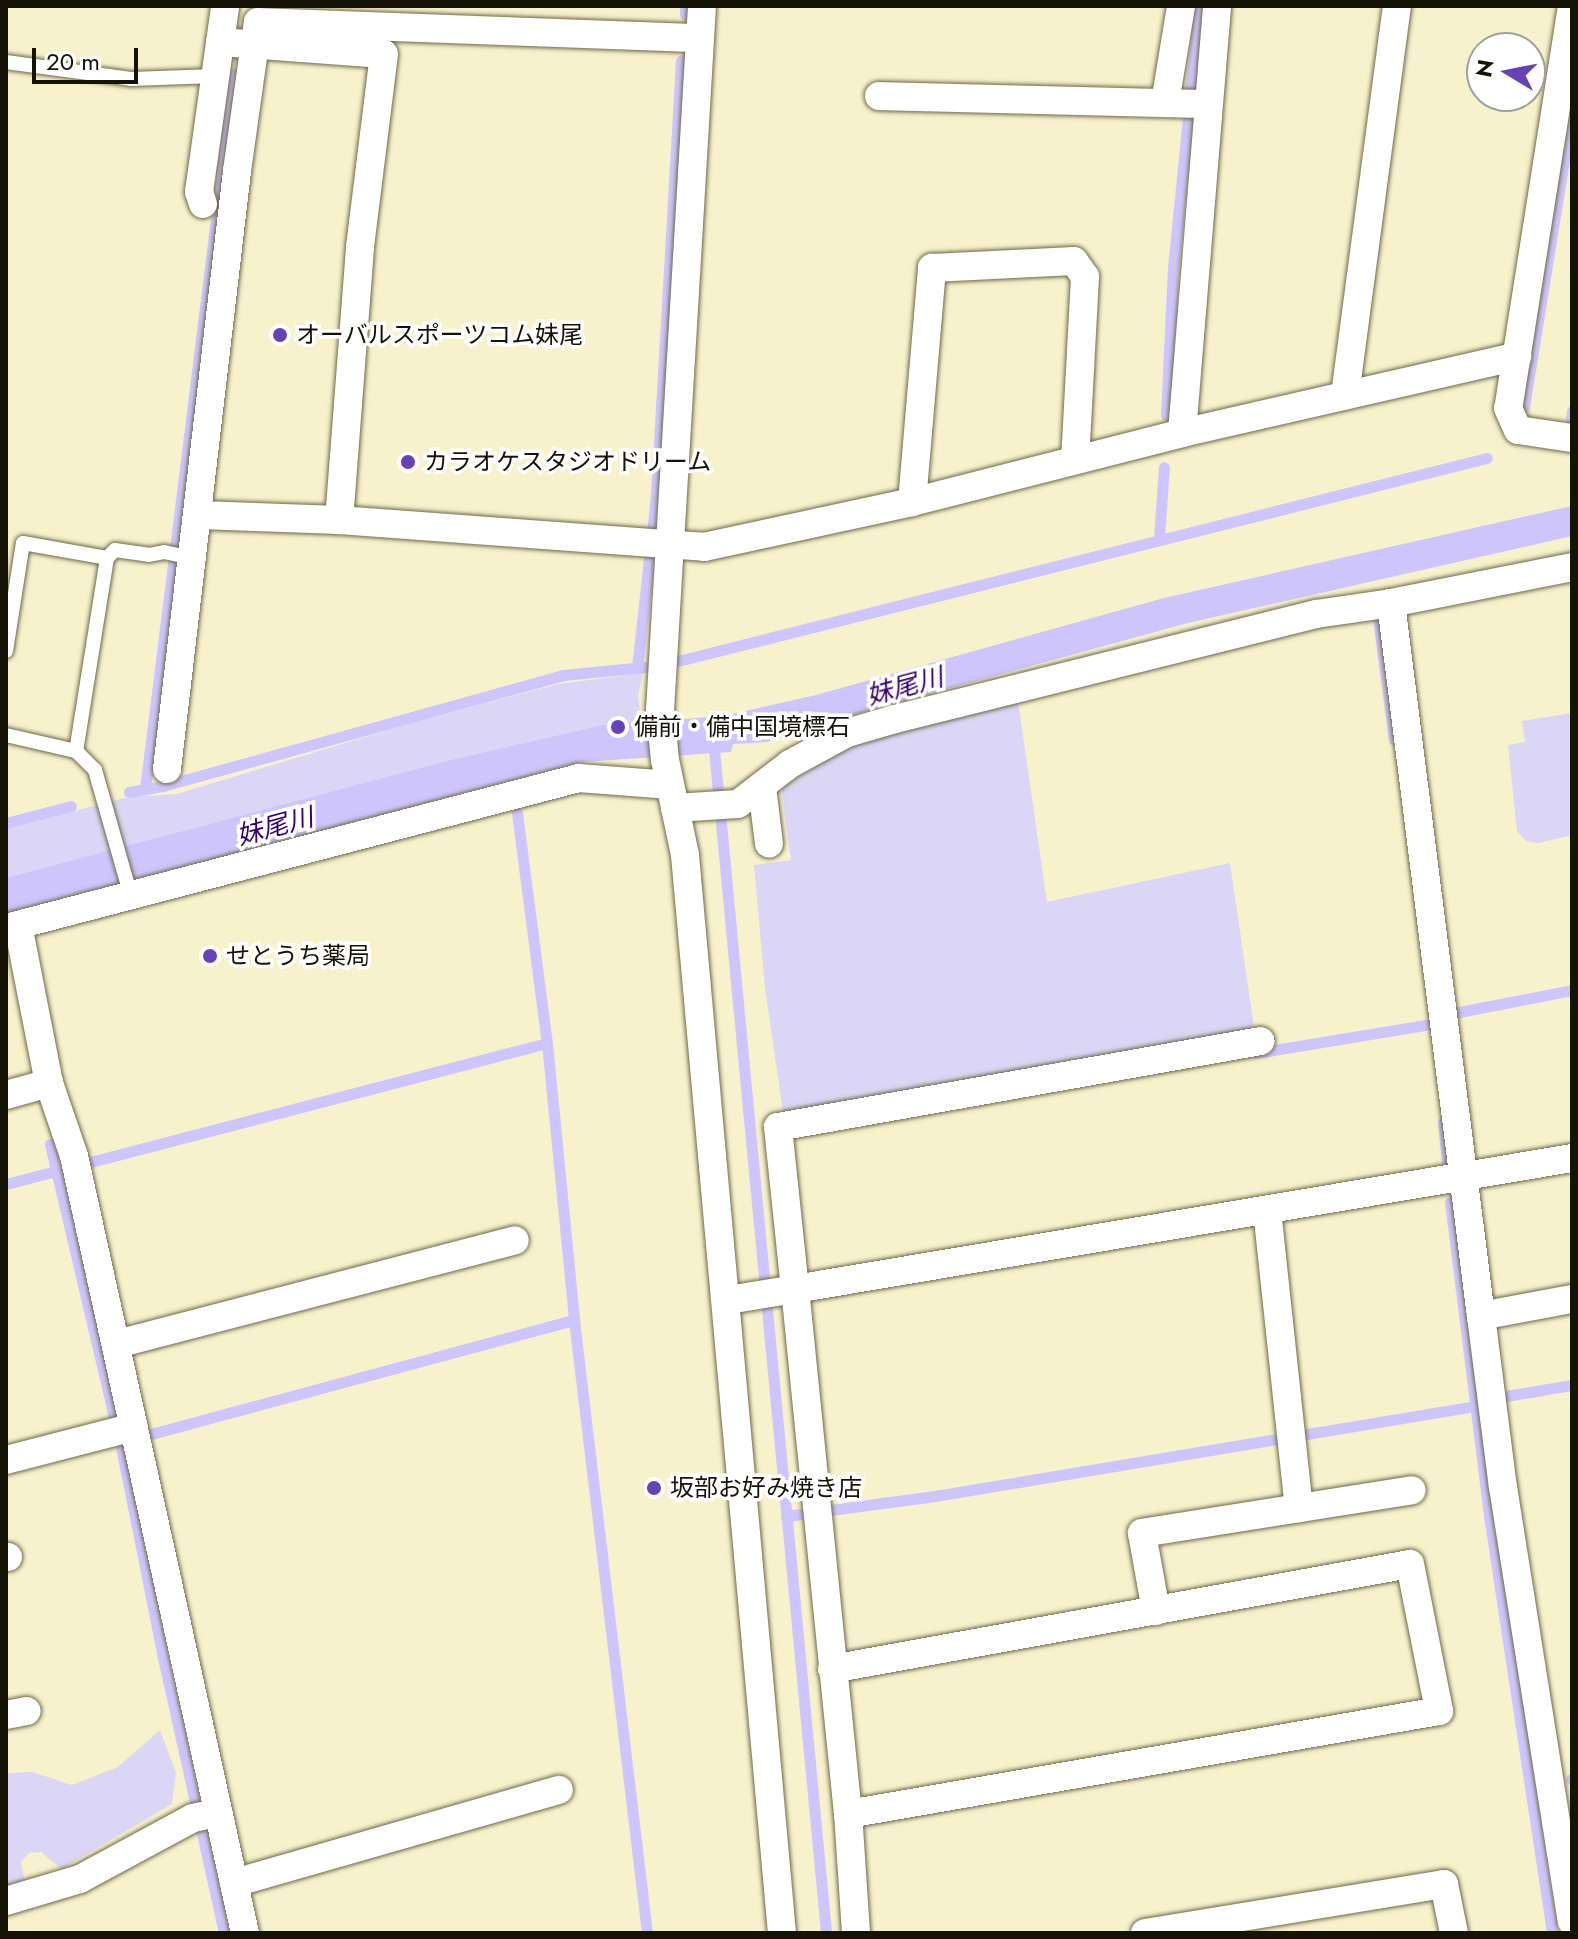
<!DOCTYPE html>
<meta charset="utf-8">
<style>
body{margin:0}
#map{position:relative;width:1578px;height:1939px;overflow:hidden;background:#f7f1cc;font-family:Jost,"Noto Sans JP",sans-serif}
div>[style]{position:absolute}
.green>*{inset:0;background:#dbd6f6}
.water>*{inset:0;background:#cec5fd}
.stream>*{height:11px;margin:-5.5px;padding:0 5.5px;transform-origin:5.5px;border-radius:5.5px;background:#cec5fd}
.roads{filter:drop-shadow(0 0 2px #6f6949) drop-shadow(0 0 2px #6f6949)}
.lane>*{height:14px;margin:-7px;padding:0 7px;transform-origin:7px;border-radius:7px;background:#fff}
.street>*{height:28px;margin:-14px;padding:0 14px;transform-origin:14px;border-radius:14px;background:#fff}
.dots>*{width:22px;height:22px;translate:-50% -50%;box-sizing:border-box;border:4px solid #fff;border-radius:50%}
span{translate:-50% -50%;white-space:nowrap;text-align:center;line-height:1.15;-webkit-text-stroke:7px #fff;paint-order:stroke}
.poi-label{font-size:24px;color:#151206}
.left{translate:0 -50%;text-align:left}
.water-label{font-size:26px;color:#330171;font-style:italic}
.frame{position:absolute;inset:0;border:8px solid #151206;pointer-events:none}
.north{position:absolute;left:1466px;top:32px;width:80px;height:80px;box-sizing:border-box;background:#fff;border:2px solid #a1a09b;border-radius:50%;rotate:280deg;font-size:22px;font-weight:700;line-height:32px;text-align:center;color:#151206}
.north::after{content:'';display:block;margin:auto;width:28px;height:36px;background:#6641b9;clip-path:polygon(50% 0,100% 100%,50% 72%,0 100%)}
.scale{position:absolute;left:32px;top:48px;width:106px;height:36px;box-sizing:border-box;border:4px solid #151206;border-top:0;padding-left:10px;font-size:24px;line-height:28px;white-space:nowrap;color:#151206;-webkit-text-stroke:6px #fff;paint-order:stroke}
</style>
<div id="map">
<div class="green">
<i style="clip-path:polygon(643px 673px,638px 696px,645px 756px,584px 758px,6px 911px,6px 829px,128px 797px,177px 794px,408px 724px,558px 684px)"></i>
<i style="clip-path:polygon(1017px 694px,1047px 902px,1230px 863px,1255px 1034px,783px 1112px,765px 988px,754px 865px,791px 860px,781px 788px,859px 738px)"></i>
<i style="clip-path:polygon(1572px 713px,1572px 835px,1539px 843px,1526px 841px,1517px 831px,1508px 745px,1525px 742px,1522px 721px)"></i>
<i style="clip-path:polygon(160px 1730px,176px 1773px,172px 1804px,61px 1869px,41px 1852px,29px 1853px,21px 1862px,25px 1882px,6px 1890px,6px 1773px,33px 1772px,72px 1785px,118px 1767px)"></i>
</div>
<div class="water">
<i style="clip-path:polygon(1572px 506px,1572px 536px,1188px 623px,841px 718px,767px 742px,733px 744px,731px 752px,581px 762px,6px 914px,6px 878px,451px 760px,603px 725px,724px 716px,816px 695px,1164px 598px)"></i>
</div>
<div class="stream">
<i style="left:685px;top:14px;width:8px;rotate:-90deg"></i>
<i style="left:1524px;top:407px;width:301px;rotate:-80.8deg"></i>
<i style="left:1166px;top:415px;width:147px;rotate:-87.3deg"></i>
<i style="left:1173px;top:268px;width:263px;rotate:-84.3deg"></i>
<i style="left:1571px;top:419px;width:8px;rotate:-83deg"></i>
<i style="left:1159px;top:538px;width:71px;rotate:-86deg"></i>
<i style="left:1378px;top:618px;width:123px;rotate:82.5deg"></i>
<i style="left:674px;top:662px;width:838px;rotate:-14.09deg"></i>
<i style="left:637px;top:668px;width:174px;rotate:-83.7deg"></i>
<i style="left:656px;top:495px;width:435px;rotate:-86.7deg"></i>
<i style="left:713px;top:739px;width:1199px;rotate:84.59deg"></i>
<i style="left:145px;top:789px;width:721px;rotate:-82.9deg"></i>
<i style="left:129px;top:792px;width:35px;rotate:-10deg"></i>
<i style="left:163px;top:786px;width:415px;rotate:-15.5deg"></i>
<i style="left:563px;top:675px;width:82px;rotate:-5.6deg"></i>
<i style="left:517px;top:813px;width:232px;rotate:82.6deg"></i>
<i style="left:547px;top:1043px;width:278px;rotate:84.4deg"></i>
<i style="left:574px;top:1320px;width:617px;rotate:83.21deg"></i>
<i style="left:6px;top:823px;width:67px;rotate:-14.7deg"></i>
<i style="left:1454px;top:1013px;width:120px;rotate:-11deg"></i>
<i style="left:1256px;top:1053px;width:177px;rotate:-9.4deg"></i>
<i style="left:1443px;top:1122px;width:41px;rotate:84.4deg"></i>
<i style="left:50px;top:1144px;width:306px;rotate:76.8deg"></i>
<i style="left:120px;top:1442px;width:215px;rotate:78.7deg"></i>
<i style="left:162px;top:1653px;width:287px;rotate:77.5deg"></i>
<i style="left:6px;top:1184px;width:559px;rotate:-14.61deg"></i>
<i style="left:1450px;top:1202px;width:322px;rotate:82.9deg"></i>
<i style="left:1490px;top:1522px;width:416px;rotate:81.4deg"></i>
<i style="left:1506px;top:1396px;width:67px;rotate:-9.5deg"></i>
<i style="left:151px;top:1434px;width:438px;rotate:-15.1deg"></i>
<i style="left:830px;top:1510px;width:106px;rotate:-7.6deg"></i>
<i style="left:935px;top:1496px;width:547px;rotate:-9.46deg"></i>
<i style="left:786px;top:1516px;width:16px;rotate:-7deg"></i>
<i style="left:1571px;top:1779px;width:1px;rotate:-45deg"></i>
</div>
<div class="roads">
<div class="lane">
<i style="left:6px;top:62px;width:126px;rotate:7.7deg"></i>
<i style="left:131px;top:79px;width:84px;rotate:-2deg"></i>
<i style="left:107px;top:558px;width:11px;rotate:-45deg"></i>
<i style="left:115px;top:550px;width:34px;rotate:8deg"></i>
<i style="left:149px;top:555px;width:15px;rotate:-11deg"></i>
<i style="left:164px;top:552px;width:30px;rotate:12deg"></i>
<i style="left:6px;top:651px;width:109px;rotate:-81.1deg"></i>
<i style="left:23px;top:543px;width:85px;rotate:10.1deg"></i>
<i style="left:107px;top:558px;width:195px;rotate:99.1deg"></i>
<i style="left:6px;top:735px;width:72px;rotate:12.9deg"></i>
<i style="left:76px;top:751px;width:27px;rotate:45deg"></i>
<i style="left:95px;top:770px;width:131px;rotate:74.1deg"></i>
</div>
<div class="street">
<i style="left:702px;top:6px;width:705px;rotate:93.41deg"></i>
<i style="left:660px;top:710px;width:50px;rotate:84.3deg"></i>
<i style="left:665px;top:760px;width:97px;rotate:78.1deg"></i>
<i style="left:685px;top:855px;width:1082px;rotate:84.86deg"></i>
<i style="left:1572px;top:6px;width:407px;rotate:99deg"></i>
<i style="left:1508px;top:408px;width:24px;rotate:66deg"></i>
<i style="left:1518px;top:430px;width:55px;rotate:8.4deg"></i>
<i style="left:220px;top:42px;width:164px;rotate:4.2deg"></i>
<i style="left:384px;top:54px;width:195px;rotate:97.1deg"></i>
<i style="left:360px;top:248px;width:273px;rotate:94.4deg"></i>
<i style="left:879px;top:96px;width:329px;rotate:1.4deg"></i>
<i style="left:1165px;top:103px;width:98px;rotate:-80.6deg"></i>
<i style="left:203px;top:204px;width:13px;rotate:-108deg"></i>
<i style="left:199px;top:192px;width:188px;rotate:-82deg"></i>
<i style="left:1345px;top:395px;width:392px;rotate:-82.4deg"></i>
<i style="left:1182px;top:433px;width:428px;rotate:-85.3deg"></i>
<i style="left:912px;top:502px;width:235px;rotate:-85.1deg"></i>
<i style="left:932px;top:268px;width:142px;rotate:-2.8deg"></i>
<i style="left:1074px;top:261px;width:19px;rotate:55deg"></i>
<i style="left:1085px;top:277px;width:182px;rotate:93.1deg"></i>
<i style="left:199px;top:515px;width:140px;rotate:2deg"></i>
<i style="left:339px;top:520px;width:366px;rotate:4.2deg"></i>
<i style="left:704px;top:547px;width:213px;rotate:-12.2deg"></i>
<i style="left:912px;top:502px;width:279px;rotate:-14.3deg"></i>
<i style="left:1182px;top:433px;width:344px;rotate:-12.9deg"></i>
<i style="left:1391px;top:603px;width:719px;rotate:82.81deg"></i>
<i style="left:1481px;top:1316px;width:93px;rotate:-10.6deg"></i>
<i style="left:167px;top:769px;width:602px;rotate:-83.32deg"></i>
<i style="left:237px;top:171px;width:150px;rotate:-82deg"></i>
<i style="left:258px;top:22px;width:442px;rotate:2.1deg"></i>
<i style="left:762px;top:787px;width:57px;rotate:83deg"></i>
<i style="left:675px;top:808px;width:63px;rotate:-3.6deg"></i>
<i style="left:738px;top:804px;width:66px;rotate:-37.6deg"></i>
<i style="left:790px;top:764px;width:65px;rotate:-28.5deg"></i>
<i style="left:847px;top:733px;width:50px;rotate:-16.3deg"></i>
<i style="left:895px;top:719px;width:434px;rotate:-14deg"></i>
<i style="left:1316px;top:614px;width:76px;rotate:-8.3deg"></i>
<i style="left:1391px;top:603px;width:185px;rotate:-11.2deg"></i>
<i style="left:18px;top:925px;width:161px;rotate:78.9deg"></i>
<i style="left:49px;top:1083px;width:77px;rotate:71.1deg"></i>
<i style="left:74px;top:1156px;width:796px;rotate:77.59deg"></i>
<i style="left:6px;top:928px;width:592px;rotate:-14.67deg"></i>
<i style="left:579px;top:778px;width:91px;rotate:4.4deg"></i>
<i style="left:6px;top:1095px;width:45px;rotate:-15.6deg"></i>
<i style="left:1267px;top:1210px;width:300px;rotate:83.9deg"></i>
<i style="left:728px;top:1300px;width:68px;rotate:-9.3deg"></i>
<i style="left:795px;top:1289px;width:163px;rotate:-96deg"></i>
<i style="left:778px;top:1127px;width:490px;rotate:-10.1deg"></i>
<i style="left:1481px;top:1316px;width:172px;rotate:82.7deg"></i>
<i style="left:1503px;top:1487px;width:440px;rotate:81deg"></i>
<i style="left:117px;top:1344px;width:411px;rotate:-14.6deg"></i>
<i style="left:6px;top:1460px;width:132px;rotate:-14.5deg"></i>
<i style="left:6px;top:1557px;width:2px"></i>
<i style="left:1156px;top:1611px;width:79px;rotate:-100.2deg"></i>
<i style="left:1142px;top:1533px;width:273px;rotate:-9deg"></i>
<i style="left:832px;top:1669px;width:587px;rotate:-10.3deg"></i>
<i style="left:1410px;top:1564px;width:150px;rotate:78.8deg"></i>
<i style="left:1439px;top:1711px;width:600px;rotate:170.11deg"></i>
<i style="left:6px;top:1715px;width:21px;rotate:-11deg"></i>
<i style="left:234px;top:1883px;width:338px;rotate:-16deg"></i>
<i style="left:6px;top:1901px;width:77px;rotate:-16.6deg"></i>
<i style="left:80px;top:1879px;width:128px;rotate:-28.4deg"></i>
<i style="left:193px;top:1818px;width:25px;rotate:-12deg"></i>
<i style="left:856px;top:1933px;width:119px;rotate:-93.8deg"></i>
<i style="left:848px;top:1814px;width:528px;rotate:-95.76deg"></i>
<i style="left:795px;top:1289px;width:788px;rotate:-9.57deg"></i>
<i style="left:1145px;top:1933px;width:303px;rotate:-9.3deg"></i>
<i style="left:1444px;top:1884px;width:50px;rotate:78.5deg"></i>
</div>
</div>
<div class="dots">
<i style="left:280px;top:335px;background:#6641b9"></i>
<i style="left:408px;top:462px;background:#6641b9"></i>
<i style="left:618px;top:727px;background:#6641b9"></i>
<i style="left:210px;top:956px;background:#6641b9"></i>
<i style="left:654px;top:1488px;background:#6641b9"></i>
</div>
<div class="poi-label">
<span class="left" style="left:296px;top:335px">オーバルスポーツコム妹尾</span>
<span class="left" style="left:424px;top:462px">カラオケスタジオドリーム</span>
<span class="left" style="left:634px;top:727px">備前・備中国境標石</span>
<span class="left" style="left:226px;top:956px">せとうち薬局</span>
<span class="left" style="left:670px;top:1488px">坂部お好み焼き店</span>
</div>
<div class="water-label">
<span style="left:905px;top:687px;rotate:-15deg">妹尾川</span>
<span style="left:275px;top:827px;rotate:-15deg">妹尾川</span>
</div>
<div class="frame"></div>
<div class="north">N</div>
<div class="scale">20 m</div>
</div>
